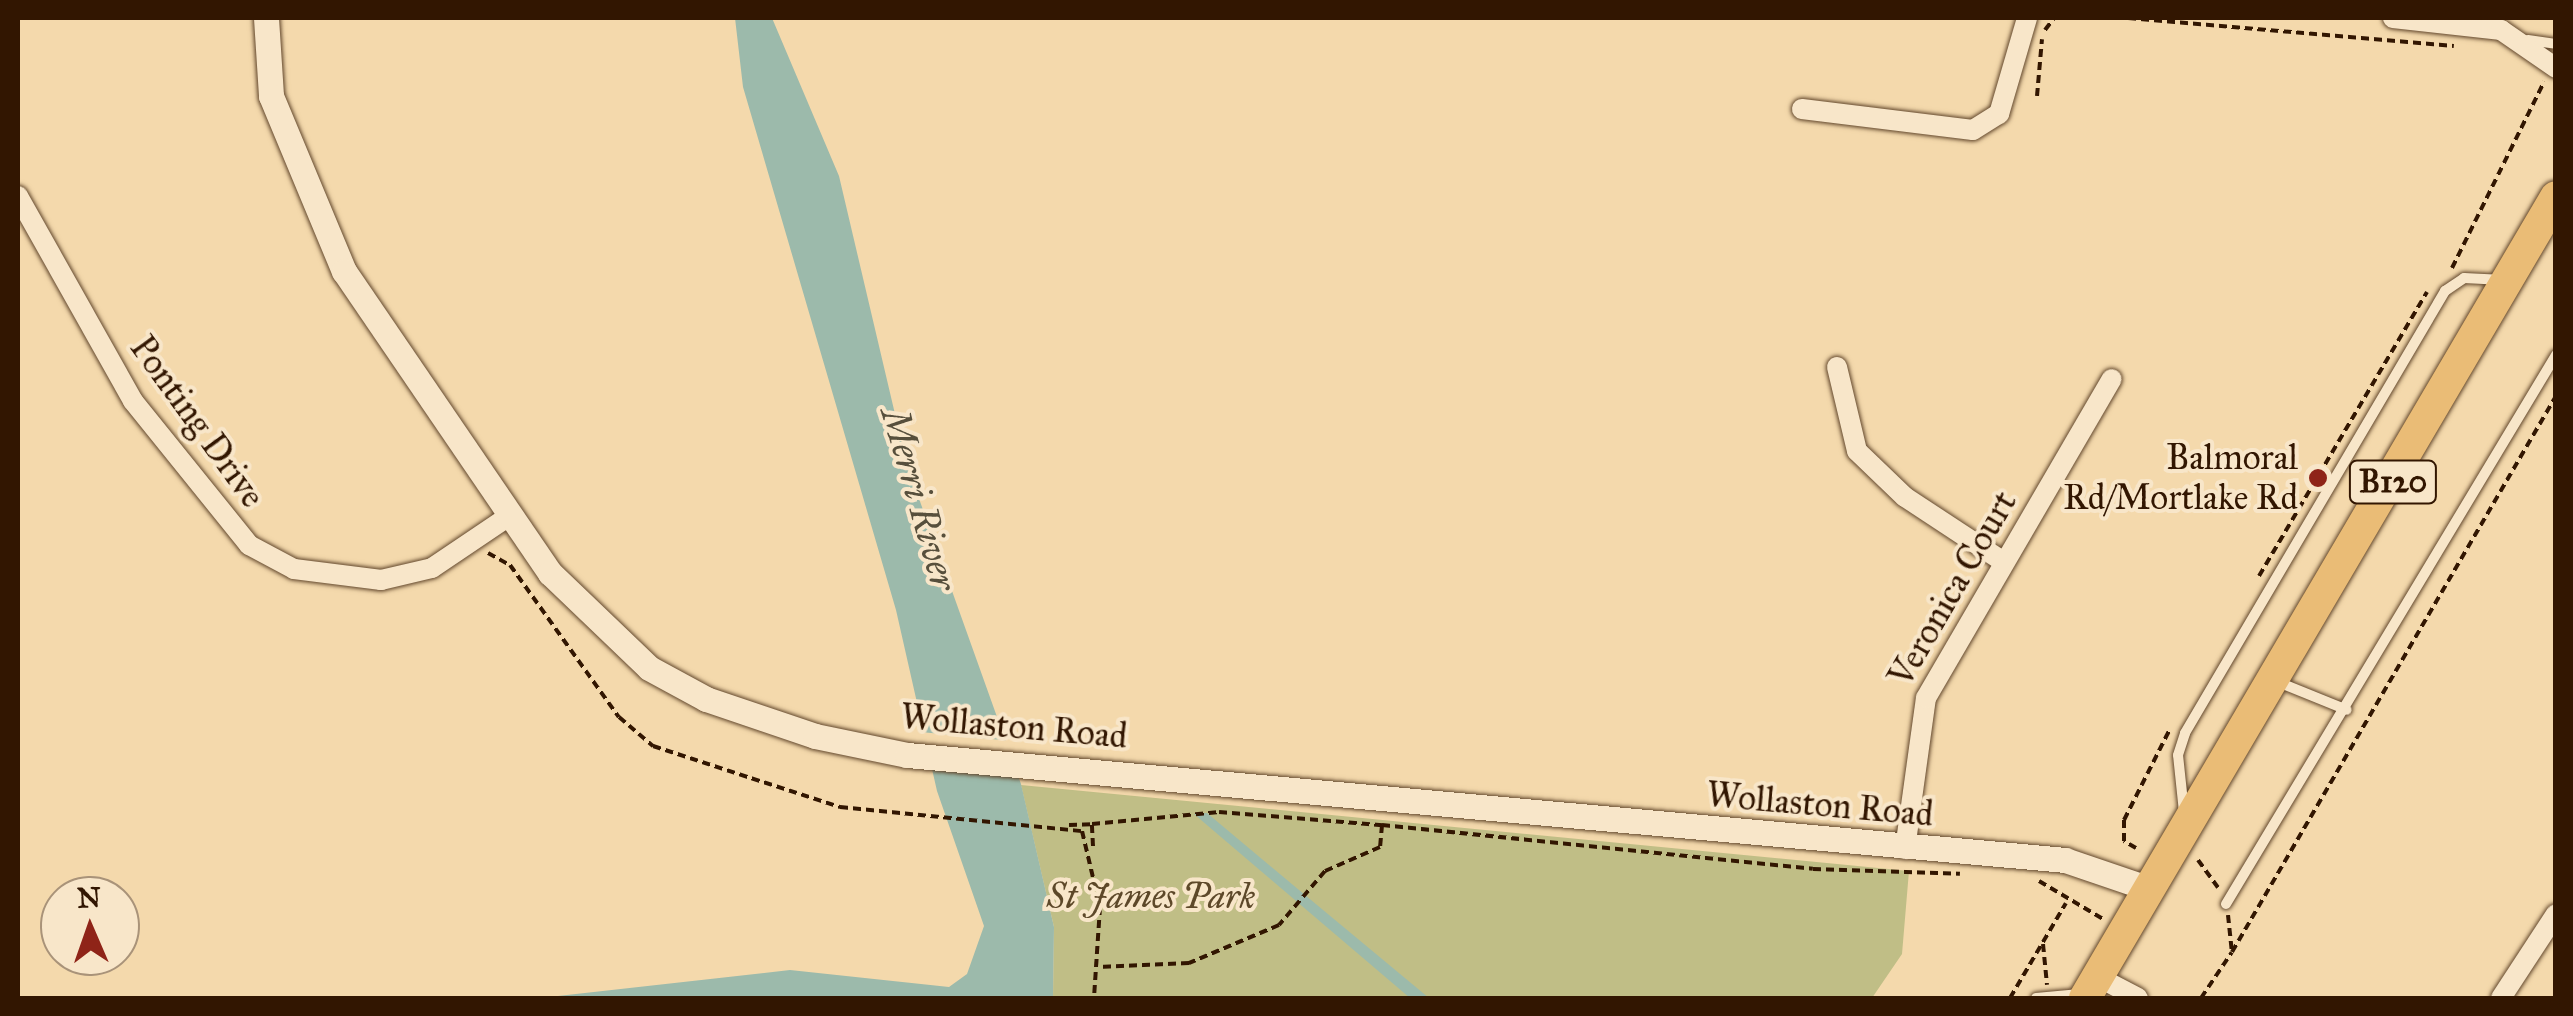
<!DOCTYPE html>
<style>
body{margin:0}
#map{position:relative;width:2573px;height:1016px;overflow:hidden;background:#f4d9ac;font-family:"IM FELL Great Primer",serif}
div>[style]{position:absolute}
.green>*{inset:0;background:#c0be86}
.water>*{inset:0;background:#9cbaab}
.pier>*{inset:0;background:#f4d9ac}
.path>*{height:4px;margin-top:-2px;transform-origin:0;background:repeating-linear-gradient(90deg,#321601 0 8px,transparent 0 13px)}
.roads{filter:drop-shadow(0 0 2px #62472c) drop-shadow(0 0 2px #62472c)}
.service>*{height:10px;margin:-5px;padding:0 5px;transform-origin:5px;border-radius:5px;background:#f8e6c9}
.minor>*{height:20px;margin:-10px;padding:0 10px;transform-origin:10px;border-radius:10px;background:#f8e6c9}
.tertiary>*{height:25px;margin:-12.5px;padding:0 12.5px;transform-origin:12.5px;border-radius:12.5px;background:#f8e6c9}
.primary>*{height:32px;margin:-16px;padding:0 16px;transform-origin:16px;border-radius:16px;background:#eabc76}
.dots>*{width:28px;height:28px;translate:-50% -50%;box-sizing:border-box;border:5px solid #f8e6c9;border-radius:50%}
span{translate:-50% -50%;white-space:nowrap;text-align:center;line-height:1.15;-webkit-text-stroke:8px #f8e6c9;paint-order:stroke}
.shield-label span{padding:2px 8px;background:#f8e6c9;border:2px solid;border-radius:8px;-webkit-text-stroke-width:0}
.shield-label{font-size:32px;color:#321601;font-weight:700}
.street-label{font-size:35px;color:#321601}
.poi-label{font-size:35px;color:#321601}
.right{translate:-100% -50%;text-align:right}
.park-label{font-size:35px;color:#5d4829;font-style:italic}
.water-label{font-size:38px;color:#574f3c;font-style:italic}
.frame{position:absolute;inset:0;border:20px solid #321601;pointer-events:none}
.north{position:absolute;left:40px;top:876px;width:100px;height:100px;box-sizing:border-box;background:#f8e6c9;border:2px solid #a99379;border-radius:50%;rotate:358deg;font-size:28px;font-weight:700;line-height:40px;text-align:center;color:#321601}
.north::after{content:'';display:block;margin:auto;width:35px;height:45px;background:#8f2418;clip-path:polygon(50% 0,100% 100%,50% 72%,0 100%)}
</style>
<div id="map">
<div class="green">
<i style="clip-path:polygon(1021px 785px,1909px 871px,1902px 954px,1872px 998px,1053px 998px,1054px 927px)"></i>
</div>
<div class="water">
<i style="clip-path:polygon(735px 18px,772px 18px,839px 176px,907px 465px,1021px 784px,1054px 927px,1053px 998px,540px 998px,790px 970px,949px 987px,967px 974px,984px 926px,937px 791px,896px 610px,743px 87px)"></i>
<i style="clip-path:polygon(1207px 813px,1305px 895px,1429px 998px,1410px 998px,1194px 814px)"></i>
</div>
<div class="pier">
<i style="clip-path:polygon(921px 732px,1012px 741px,1022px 773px,927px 764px)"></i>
</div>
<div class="path">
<i style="left:2128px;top:18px;width:327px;rotate:4.9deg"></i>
<i style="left:2045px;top:30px;width:15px;rotate:-53deg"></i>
<i style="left:2037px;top:96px;width:57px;rotate:-85deg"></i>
<i style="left:2452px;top:268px;width:208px;rotate:-63.7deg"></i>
<i style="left:488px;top:553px;width:25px;rotate:29deg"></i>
<i style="left:510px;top:565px;width:187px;rotate:54.4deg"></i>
<i style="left:619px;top:717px;width:45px;rotate:40.5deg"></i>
<i style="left:653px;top:746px;width:197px;rotate:18.1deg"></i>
<i style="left:840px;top:807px;width:243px;rotate:5.7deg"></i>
<i style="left:1082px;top:831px;width:78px;rotate:76.7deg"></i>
<i style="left:1100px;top:907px;width:91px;rotate:93.8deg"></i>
<i style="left:2259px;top:576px;width:330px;rotate:-59.4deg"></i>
<i style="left:1069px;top:825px;width:23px;rotate:-2deg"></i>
<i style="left:1382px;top:825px;width:433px;rotate:5.8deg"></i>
<i style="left:1813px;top:869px;width:147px;rotate:1.9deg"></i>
<i style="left:1093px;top:846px;width:22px;rotate:-93deg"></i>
<i style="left:1092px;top:824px;width:128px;rotate:-5.4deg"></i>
<i style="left:1219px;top:812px;width:164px;rotate:4.6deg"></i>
<i style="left:1382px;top:825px;width:22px;rotate:95deg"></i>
<i style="left:1380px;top:847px;width:60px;rotate:156.4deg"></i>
<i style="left:1325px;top:871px;width:71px;rotate:130.4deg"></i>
<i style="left:1279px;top:925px;width:98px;rotate:157.1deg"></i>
<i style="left:1189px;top:963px;width:91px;rotate:177.5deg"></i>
<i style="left:2136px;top:848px;width:14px;rotate:-150deg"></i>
<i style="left:2124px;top:841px;width:21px;rotate:-90deg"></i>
<i style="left:2124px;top:820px;width:100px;rotate:-63.2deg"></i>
<i style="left:2198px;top:860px;width:34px;rotate:54deg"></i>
<i style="left:2039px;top:881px;width:74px;rotate:30.7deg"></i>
<i style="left:2228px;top:915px;width:37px;rotate:84deg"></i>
<i style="left:2232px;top:952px;width:644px;rotate:-59.77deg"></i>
<i style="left:2043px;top:944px;width:41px;rotate:84.4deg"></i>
<i style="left:2010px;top:998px;width:110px;rotate:-59.5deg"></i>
<i style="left:2201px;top:998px;width:55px;rotate:-56deg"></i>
</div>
<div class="roads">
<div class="service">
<i style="left:2528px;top:40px;width:28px;rotate:8deg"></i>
<i style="left:2278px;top:682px;width:74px;rotate:22.1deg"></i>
<i style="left:2184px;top:812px;width:57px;rotate:-96deg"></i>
<i style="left:2178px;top:755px;width:23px;rotate:-72deg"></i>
<i style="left:2185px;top:733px;width:513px;rotate:-59.53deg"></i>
<i style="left:2445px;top:291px;width:23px;rotate:-34deg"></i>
<i style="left:2464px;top:278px;width:35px;rotate:3deg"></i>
<i style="left:2226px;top:904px;width:641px;rotate:-58.99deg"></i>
<i style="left:2036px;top:998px;width:44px;rotate:-5.2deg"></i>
</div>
<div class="minor">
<i style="left:2393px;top:18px;width:109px;rotate:6.3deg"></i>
<i style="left:2501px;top:30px;width:67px;rotate:34.6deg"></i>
<i style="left:1802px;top:109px;width:172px;rotate:7deg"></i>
<i style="left:1973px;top:130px;width:31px;rotate:-32deg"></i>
<i style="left:1999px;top:114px;width:100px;rotate:-73.7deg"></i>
<i style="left:18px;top:196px;width:235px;rotate:60.7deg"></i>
<i style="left:133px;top:401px;width:185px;rotate:51.1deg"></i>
<i style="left:249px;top:545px;width:51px;rotate:28.1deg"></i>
<i style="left:294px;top:569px;width:88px;rotate:7.2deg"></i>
<i style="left:381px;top:580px;width:52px;rotate:-13.2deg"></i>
<i style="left:432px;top:568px;width:89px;rotate:-34deg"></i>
<i style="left:1837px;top:367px;width:86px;rotate:76.6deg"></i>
<i style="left:1857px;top:451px;width:66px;rotate:43.8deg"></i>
<i style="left:1905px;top:497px;width:118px;rotate:33.3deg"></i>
<i style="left:1905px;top:849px;width:152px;rotate:-82.1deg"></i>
<i style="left:1926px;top:698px;width:369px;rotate:-59.8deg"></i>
<i style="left:2098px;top:977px;width:45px;rotate:27.7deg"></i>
<i style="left:2501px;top:998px;width:100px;rotate:-56.8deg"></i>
</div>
<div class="tertiary">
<i style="left:266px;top:18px;width:78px;rotate:86.3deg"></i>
<i style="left:271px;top:96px;width:190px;rotate:67.4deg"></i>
<i style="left:344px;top:271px;width:366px;rotate:55.7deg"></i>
<i style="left:550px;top:573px;width:137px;rotate:43.8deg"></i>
<i style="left:649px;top:668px;width:65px;rotate:28.5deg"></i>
<i style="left:706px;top:699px;width:115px;rotate:18.7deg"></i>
<i style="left:815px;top:736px;width:94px;rotate:11.7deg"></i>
<i style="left:907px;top:755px;width:1163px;rotate:5.18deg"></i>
<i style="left:2065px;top:860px;width:90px;rotate:18.8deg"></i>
</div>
<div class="primary">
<i style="left:2085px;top:998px;width:929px;rotate:-59.54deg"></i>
</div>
</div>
<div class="dots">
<i style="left:2318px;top:478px;background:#8f2418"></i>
</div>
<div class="shield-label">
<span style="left:2393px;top:482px">B120</span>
</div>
<div class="street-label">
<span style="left:197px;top:422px;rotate:54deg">Ponting Drive</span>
<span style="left:1953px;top:589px;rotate:-60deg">Veronica Court</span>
<span style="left:1014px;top:727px;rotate:5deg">Wollaston Road</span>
<span style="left:1820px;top:805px;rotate:5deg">Wollaston Road</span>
</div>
<div class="poi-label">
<span class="right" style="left:2298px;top:478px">Balmoral<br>Rd/Mortlake Rd</span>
</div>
<div class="park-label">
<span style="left:1151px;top:897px">St James Park</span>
</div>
<div class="water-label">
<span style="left:919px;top:499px;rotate:74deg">Merri River</span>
</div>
<div class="frame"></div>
<div class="north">N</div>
</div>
